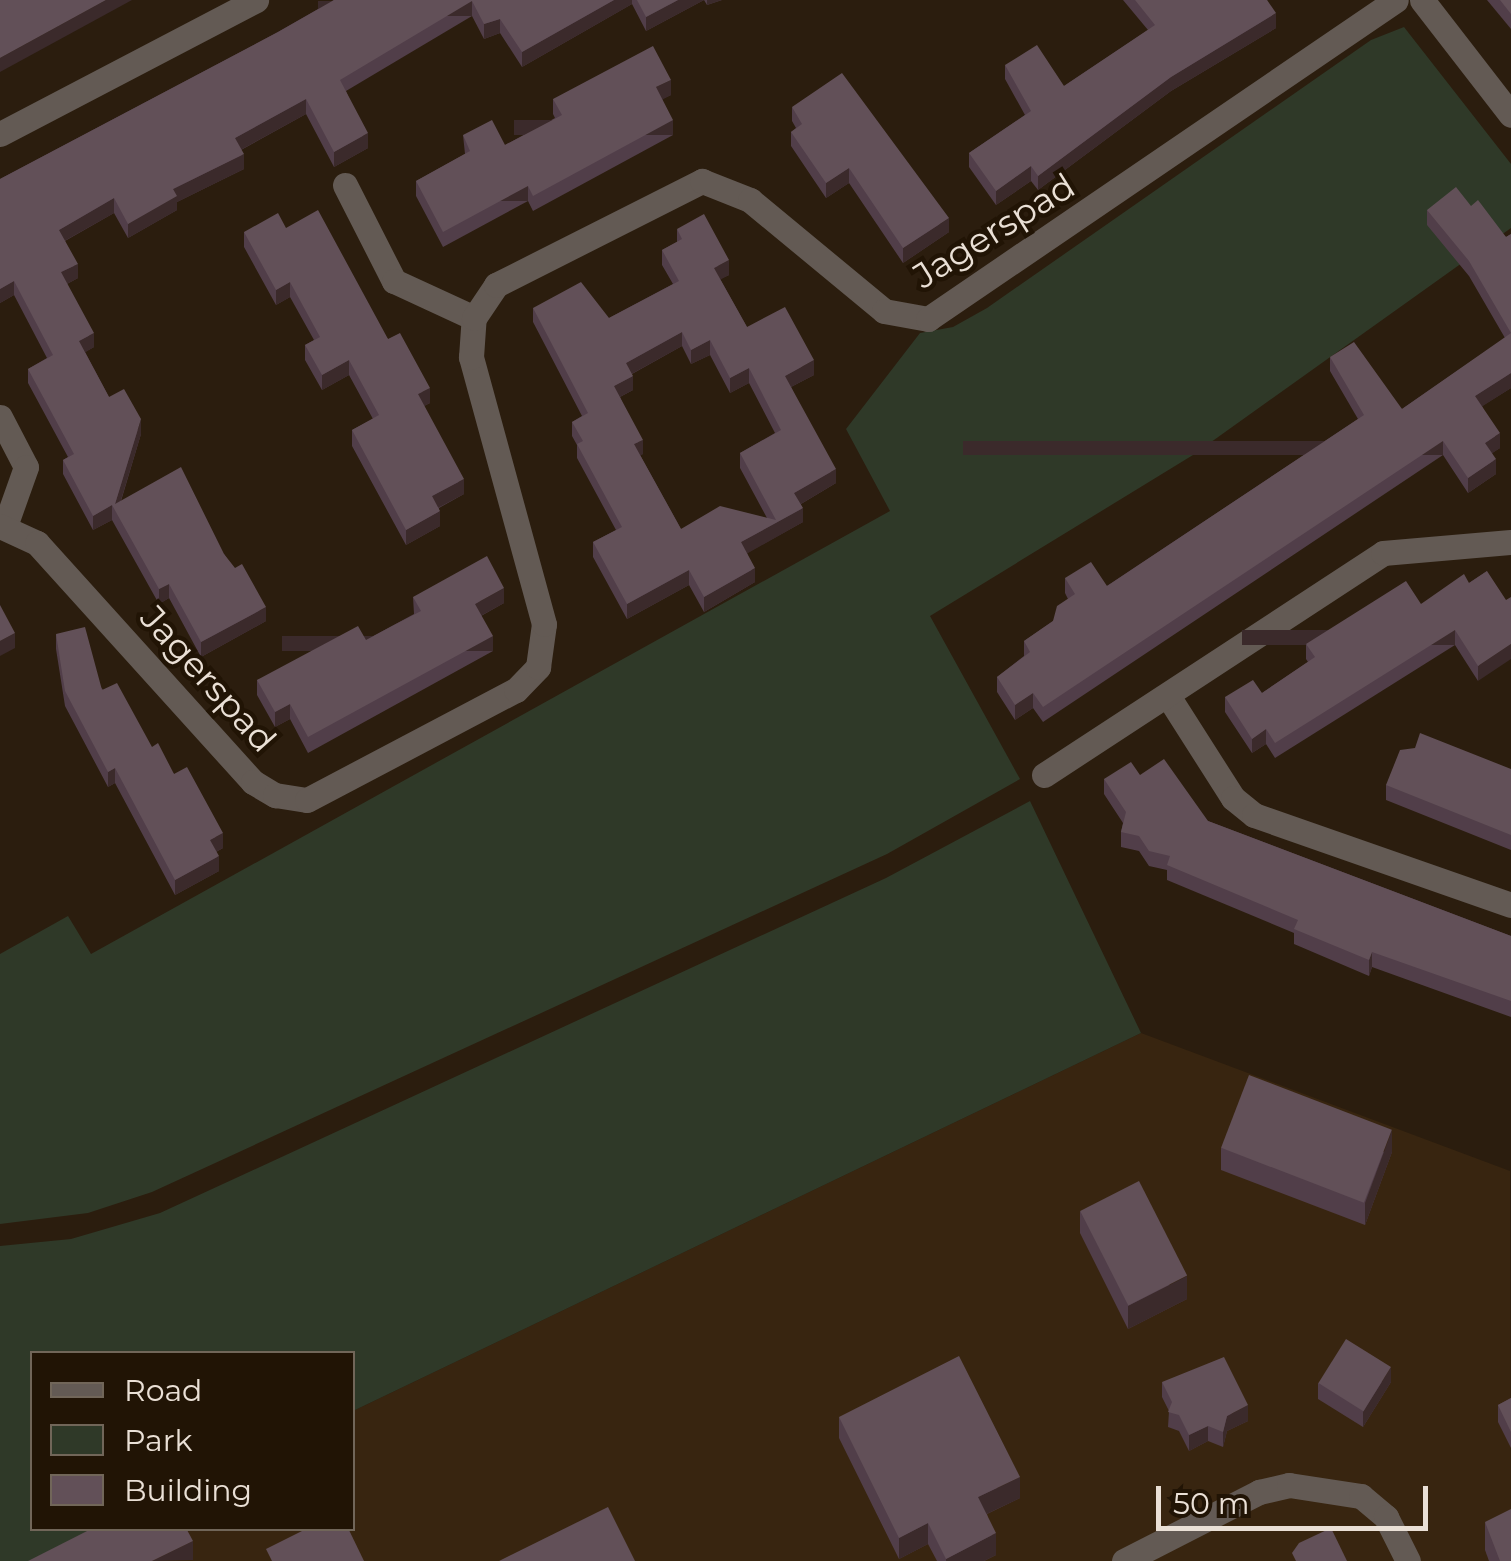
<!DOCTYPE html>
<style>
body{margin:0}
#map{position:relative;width:1511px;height:1561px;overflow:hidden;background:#2b1d0e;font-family:Montserrat,sans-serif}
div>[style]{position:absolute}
.built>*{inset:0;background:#382510}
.green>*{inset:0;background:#2f3928}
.minor>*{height:25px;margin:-12.5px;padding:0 12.5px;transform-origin:12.5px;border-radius:12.5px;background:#635a54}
.wall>*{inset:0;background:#513e49}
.shaded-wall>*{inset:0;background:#3b2a2b;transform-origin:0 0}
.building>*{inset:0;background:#625058;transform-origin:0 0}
span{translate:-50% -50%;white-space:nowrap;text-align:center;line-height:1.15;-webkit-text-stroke:9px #211405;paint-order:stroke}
.street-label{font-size:35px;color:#eae0d6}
.legend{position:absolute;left:30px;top:1351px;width:325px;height:180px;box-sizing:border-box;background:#211405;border:2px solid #716659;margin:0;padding:12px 18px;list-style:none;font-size:30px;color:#eae0d6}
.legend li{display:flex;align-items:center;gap:20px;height:50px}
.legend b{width:50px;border:2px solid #716659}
.scale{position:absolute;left:1156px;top:1486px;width:272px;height:45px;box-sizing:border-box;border:5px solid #eae0d6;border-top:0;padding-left:12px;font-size:30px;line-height:35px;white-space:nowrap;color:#eae0d6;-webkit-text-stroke:8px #211405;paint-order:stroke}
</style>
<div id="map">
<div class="built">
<i style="clip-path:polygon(1141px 1033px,1510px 1171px,1511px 1561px,39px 1561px,107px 1529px,352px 1528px,353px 1411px)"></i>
</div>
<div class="green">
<i style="clip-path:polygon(1404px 27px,1511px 164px,1511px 228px,1193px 455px,930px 616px,1020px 779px,887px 854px,152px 1192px,88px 1213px,0 1224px,0 954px,68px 916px,91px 954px,890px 511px,846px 429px,920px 333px,953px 327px,987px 308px,1371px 40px)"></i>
<i style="clip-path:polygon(1030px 801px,1141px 1033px,353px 1411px,352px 1354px,32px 1354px,32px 1528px,107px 1529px,39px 1561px,0 1561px,0 1246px,71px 1239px,160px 1213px,886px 878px)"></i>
</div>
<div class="minor">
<i style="left:1422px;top:0;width:145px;rotate:52.3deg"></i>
<i style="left:0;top:134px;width:289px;rotate:-27.6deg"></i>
<i style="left:345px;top:185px;width:108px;rotate:63deg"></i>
<i style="left:394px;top:281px;width:88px;rotate:24.8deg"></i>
<i style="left:0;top:417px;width:56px;rotate:62.5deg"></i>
<i style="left:26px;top:467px;width:63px;rotate:109.6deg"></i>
<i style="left:0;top:526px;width:41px;rotate:24.7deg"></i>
<i style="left:37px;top:543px;width:322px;rotate:47.9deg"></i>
<i style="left:253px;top:782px;width:26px;rotate:31deg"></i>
<i style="left:275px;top:795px;width:32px;rotate:9deg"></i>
<i style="left:307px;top:800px;width:236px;rotate:-27.8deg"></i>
<i style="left:516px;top:690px;width:32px;rotate:-46deg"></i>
<i style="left:538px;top:667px;width:43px;rotate:-82.1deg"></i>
<i style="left:544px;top:624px;width:277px;rotate:-105.3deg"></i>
<i style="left:471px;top:357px;width:39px;rotate:-86deg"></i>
<i style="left:474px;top:318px;width:40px;rotate:-56deg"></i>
<i style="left:496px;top:285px;width:231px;rotate:-26.8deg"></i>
<i style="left:702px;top:181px;width:52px;rotate:21.6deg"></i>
<i style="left:750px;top:200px;width:174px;rotate:39.6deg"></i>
<i style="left:884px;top:311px;width:45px;rotate:10.3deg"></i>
<i style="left:928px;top:319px;width:566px;rotate:-34.28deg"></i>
<i style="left:1168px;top:696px;width:121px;rotate:57.5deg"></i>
<i style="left:1233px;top:798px;width:27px;rotate:39deg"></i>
<i style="left:1254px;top:815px;width:272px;rotate:19.3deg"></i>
<i style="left:1044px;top:775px;width:405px;rotate:-33.2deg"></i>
<i style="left:1383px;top:553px;width:128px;rotate:-4.9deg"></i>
<i style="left:1124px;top:1561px;width:152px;rotate:-27.1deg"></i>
<i style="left:1259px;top:1492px;width:31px;rotate:-13deg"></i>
<i style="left:1289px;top:1485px;width:73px;rotate:8.7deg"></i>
<i style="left:1361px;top:1496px;width:33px;rotate:40deg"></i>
<i style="left:1386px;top:1517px;width:49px;rotate:63.4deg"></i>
</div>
<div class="wall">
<i style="clip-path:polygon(334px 0,722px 0,707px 5px,704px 0,646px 31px,632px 4px,522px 67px,500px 33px,484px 39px,472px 16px,346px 91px,368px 148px,334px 167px,306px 114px,241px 150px,244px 169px,177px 202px,177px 210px,128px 238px,114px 213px,65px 241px,78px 278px,67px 284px,94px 347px,85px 352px,109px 397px,141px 434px,121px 501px,224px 554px,266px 621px,201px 657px,169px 598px,159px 604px,112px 520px,93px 530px,63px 474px,63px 460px,68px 457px,28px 383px,28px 369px,47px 358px,14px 295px,0 303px,0 179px,278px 32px)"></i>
<i style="clip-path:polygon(1123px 0,1267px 0,1276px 28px,1171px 91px,1038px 190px,1031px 181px,996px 205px,969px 167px,969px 153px,1025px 115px,1005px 79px,1005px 65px,1064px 86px,1148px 30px)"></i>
<i style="clip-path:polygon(1487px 0,1511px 0,1511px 29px)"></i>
<i style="clip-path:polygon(671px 95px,662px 99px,673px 135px,533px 211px,528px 201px,443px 247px,416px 196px,416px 181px,465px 154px,463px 135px,505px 145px,555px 118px,553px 114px,553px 99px)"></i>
<i style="clip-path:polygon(792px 107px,949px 232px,903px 263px,849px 183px,826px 198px,791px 146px,791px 132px,796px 128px,792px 121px)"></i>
<i style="clip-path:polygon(1471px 206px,1506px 237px,1511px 234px,1511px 388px,1482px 406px,1500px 448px,1492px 453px,1496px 474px,1468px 493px,1443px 455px,1043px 722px,1033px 708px,1015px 720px,997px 692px,997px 677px,1024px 656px,1024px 641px,1053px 621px,1068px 599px,1065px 593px,1065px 578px,1107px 586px,1358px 419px,1330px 371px,1330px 357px,1402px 409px,1505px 338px,1469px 276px,1427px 225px,1427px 210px)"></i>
<i style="clip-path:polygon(286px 228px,388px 339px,430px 403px,424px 406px,464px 494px,439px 508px,440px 526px,406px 545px,352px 446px,352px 430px,373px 419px,349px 375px,322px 390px,305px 360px,305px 345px,314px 340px,290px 297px,276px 305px,244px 247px,244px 232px)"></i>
<i style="clip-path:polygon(evenodd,677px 229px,729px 275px,720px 279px,747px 327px,814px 375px,791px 387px,836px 483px,801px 504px,803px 522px,747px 553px,755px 582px,704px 612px,689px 585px,627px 619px,593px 557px,593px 542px,616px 530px,577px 458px,577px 445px,572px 436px,572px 422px,582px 416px,533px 322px,533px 308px,609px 318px,673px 284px,662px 265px,662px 250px,677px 242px,677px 229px,682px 346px,691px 364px,710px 355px,730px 393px,749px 383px,775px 433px,740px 453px,740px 468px,767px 518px,681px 529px,640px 455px,643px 454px,620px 397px,633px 390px,632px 374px,682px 346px)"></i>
<i style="clip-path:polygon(1487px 571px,1478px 681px,1455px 645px,1275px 758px,1266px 744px,1252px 753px,1225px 712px,1225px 697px,1262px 693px,1308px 662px,1306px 659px,1306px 644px,1421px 604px,1469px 583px)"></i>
<i style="clip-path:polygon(413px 597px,504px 603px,481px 616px,493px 651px,308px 753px,290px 719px,275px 727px,257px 695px,257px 680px,366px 640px,414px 614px)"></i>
<i style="clip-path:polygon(56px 634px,174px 774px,223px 848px,216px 852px,219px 871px,175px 895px,115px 783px,108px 787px,65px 706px,56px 649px)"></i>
<i style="clip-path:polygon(1511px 769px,1511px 850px,1386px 800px,1386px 785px)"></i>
<i style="clip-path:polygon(1140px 775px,1208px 821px,1511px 936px,1511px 1017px,1372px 967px,1369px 976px,1294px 944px,1294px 933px,1167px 880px,1167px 870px,1149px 866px,1139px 851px,1121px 847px,1121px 832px,1123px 823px,1104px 794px,1104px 779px)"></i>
<i style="clip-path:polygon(1221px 1148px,1392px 1152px,1365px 1225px,1221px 1170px)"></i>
<i style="clip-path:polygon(1080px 1211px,1187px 1299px,1128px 1329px,1080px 1233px)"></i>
<i style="clip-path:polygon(1162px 1382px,1248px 1421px,1227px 1431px,1223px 1447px,1208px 1441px,1189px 1451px,1179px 1431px,1168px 1427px,1169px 1411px,1162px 1397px)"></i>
<i style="clip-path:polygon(1391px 1382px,1363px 1427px,1318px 1399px,1318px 1383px)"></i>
<i style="clip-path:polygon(1511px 1398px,1511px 1448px,1498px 1422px,1498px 1405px)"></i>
<i style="clip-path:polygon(839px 1417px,1020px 1498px,987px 1514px,996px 1555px,984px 1561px,937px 1561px,928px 1544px,899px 1559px,839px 1438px)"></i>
<i style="clip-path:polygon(1485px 1522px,1511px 1561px,1489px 1561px,1485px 1550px)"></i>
</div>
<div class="shaded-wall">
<i style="clip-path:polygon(106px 0,132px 0,0 72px,0 58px)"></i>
<i style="clip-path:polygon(614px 0,632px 0,632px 4px,522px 67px,522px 52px)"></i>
<i style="clip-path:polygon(678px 0,704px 0,646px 31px,646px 17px)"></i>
<i style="clip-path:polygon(707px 0,722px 0,707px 5px)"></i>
<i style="left:472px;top:1px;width:15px;height:154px;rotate:90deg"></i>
<i style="clip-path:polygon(1276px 13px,1276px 28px,1171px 91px,1038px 190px,1038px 176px,1171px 77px)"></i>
<i style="clip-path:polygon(500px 19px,500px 33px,484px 39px,484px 24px)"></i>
<i style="clip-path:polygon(671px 80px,671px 95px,656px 103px,656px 87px)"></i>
<i style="clip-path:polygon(306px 99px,306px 114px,235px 153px,235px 138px)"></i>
<i style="left:673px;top:120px;width:15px;height:159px;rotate:90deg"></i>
<i style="clip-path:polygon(368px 133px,368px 148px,334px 167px,334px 152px)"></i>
<i style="clip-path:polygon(244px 154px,244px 169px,177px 202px,177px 210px,128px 238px,128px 224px,173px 189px)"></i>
<i style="clip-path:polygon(1031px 166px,1031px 181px,996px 205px,996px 191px)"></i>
<i style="clip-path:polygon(849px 168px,849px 183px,826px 198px,826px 183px)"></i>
<i style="left:528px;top:186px;width:15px;height:97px;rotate:90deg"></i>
<i style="clip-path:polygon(114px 198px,114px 213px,59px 244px,59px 230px)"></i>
<i style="clip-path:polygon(949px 218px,949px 232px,903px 263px,903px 248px)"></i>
<i style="clip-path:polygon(729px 260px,729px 275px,714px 283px,714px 268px)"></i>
<i style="clip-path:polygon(78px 264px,78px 278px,61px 287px,61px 272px)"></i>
<i style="clip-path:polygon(14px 281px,14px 295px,0 303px,0 289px)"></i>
<i style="clip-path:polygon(290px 282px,290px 297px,276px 305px,276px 290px)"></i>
<i style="clip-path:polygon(682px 332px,682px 346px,626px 377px,626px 363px)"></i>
<i style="clip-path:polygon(94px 333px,94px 347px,79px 356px,79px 341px)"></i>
<i style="clip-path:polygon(710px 340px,710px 355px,691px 364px,691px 350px)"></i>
<i style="clip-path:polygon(349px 360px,349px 375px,322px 390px,322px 375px)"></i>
<i style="clip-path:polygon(814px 360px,814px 375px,785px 390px,785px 376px)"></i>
<i style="clip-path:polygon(749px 368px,749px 383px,730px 393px,730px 378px)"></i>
<i style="clip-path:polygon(1511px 373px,1511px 388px,1475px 411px,1475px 396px)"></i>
<i style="clip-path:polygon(633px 376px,633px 390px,614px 400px,614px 386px)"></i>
<i style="clip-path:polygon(430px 388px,430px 403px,418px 409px,418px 394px)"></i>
<i style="clip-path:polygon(141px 419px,141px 434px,117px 513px,115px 504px)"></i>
<i style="clip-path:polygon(1500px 433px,1500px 448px,1485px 458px,1485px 443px)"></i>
<i style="clip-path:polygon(643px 440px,643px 454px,634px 459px,634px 444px)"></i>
<i style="left:1443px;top:441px;width:14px;height:480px;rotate:90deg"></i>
<i style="clip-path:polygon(1496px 459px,1496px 474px,1468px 493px,1468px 478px)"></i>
<i style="clip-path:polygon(836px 469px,836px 483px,794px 508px,794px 493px)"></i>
<i style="clip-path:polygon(464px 479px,464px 494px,432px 511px,432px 496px)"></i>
<i style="clip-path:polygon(112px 505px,112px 520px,93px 530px,93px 516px)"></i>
<i style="clip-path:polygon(803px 508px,803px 522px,741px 557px,741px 542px)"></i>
<i style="clip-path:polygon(440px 511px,440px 526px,406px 545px,406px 530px)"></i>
<i style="clip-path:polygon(755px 568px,755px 582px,704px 612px,704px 597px)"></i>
<i style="clip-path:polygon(689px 570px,689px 585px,627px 619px,627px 604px)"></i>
<i style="clip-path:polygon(169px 584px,169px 598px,159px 604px,159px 589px)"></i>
<i style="clip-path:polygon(504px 588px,504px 603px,475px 619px,475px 604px)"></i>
<i style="clip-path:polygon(266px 607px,266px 621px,201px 657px,201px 642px)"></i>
<i style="left:1455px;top:630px;width:15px;height:213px;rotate:90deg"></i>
<i style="clip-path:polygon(15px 633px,15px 648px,0 656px,0 641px)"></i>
<i style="left:493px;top:636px;width:15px;height:211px;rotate:90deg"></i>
<i style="clip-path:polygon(1511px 644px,1511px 659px,1478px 681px,1478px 666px)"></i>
<i style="clip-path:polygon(1033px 693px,1033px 708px,1015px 720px,1015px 705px)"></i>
<i style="clip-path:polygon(290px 704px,290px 719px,275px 727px,275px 712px)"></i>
<i style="clip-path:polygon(1266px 729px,1266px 744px,1252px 753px,1252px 739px)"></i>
<i style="clip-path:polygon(115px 768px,115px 783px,108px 787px,108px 772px)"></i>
<i style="clip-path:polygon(223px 833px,223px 848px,210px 855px,210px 840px)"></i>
<i style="clip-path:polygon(219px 856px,219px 871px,175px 895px,175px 880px)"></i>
<i style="clip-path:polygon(1372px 952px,1372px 967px,1369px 976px,1369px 960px)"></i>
<i style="clip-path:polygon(1392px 1130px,1392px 1152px,1365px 1225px,1365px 1203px)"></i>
<i style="clip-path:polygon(1187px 1276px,1187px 1299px,1128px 1329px,1128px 1306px)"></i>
<i style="clip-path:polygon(1391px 1367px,1391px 1382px,1363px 1427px,1363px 1412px)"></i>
<i style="clip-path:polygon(1248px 1405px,1248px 1421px,1227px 1431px,1223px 1447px,1223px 1432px,1227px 1416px)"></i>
<i style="clip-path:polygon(1208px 1426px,1208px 1441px,1189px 1451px,1189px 1435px)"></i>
<i style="clip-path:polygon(1020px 1477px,1020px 1498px,978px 1518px,978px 1497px)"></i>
<i style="clip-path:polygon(928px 1523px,928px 1544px,899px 1559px,899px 1538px)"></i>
<i style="clip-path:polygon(996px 1533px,996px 1555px,984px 1561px,946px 1561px,946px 1559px)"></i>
<i style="clip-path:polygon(193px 1541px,193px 1560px,152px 1561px)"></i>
</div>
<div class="building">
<i style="clip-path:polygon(0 0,106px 0,0 58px)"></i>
<i style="clip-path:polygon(334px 0,614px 0,522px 52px,500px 19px,484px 24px,472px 1px,340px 80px,368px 133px,334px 152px,306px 99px,235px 138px,244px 154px,173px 189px,177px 196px,128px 224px,114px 198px,59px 230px,78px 264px,61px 272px,94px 333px,79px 341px,109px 397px,124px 389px,141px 419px,115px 504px,181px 467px,224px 554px,235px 568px,242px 564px,266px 607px,201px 642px,169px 584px,159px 589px,112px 505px,93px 516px,63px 460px,74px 454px,28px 369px,53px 355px,14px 281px,0 289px,0 179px,278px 32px)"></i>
<i style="clip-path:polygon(637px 0,678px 0,646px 17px)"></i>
<i style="clip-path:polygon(1135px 0,1267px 0,1276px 13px,1171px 77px,1038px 176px,1031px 166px,996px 191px,969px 153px,1031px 111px,1005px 65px,1037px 45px,1064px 86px,1155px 25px)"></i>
<i style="clip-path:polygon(1500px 0,1511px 0,1511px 14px)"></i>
<i style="clip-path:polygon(653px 46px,671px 80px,656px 87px,673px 120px,533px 196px,528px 186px,443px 232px,416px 181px,470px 151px,463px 135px,492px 120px,505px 145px,562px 115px,553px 99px)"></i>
<i style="clip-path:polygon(842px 73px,949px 218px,903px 248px,849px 168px,826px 183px,791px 132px,802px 124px,792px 107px)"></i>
<i style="clip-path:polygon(1456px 187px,1471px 206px,1478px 200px,1506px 237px,1511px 234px,1511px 373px,1475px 396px,1500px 433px,1485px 443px,1496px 459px,1468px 478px,1443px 441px,1043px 707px,1033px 693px,1015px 705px,997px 677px,1030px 652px,1024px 641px,1053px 621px,1057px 606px,1075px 594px,1065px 578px,1091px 562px,1107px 586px,1364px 415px,1330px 357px,1354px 342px,1402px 409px,1511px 333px,1469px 261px,1427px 210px)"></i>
<i style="clip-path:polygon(318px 210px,388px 339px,400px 333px,430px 388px,418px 394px,464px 479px,432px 496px,440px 511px,406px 530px,352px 430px,379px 415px,349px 360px,322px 375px,305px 345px,320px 337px,290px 282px,276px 290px,244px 232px,278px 213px,286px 228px)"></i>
<i style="clip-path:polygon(evenodd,704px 214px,729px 260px,714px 268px,747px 327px,785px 307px,814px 360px,785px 376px,836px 469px,794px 493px,803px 508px,741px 542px,755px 568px,704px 597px,689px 570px,627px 604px,593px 542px,622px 527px,577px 444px,583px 441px,572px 422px,588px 413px,533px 308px,581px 282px,609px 318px,679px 281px,662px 250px,682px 239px,677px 229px,704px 214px,682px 332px,691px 350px,710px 340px,730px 378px,749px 368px,781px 430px,740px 453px,776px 520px,720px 506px,681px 529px,634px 444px,643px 440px,614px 386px,633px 376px,626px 363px,682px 332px)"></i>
<i style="clip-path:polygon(487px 556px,504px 588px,475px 604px,493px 636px,308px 737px,290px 704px,275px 712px,257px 680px,358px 626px,366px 640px,394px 625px,421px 611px,413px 597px)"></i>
<i style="clip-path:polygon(1487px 571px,1506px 600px,1511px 597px,1511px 644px,1478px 666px,1455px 630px,1275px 743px,1266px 729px,1252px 739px,1225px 697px,1253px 680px,1262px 693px,1315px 657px,1306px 644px,1406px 581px,1421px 604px,1464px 574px,1469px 583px)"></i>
<i style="clip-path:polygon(0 605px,15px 633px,0 641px)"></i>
<i style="clip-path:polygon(85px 627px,102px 690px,117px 683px,152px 747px,158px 743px,174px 774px,187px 767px,223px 833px,210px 840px,219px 856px,175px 880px,115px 768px,108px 772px,65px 691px,56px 634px)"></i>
<i style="clip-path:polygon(1420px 733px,1511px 769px,1511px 835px,1386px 785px,1400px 750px,1415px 748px)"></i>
<i style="clip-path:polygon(1164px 759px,1208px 821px,1511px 936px,1511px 1001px,1372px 952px,1369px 960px,1294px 929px,1298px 920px,1167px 865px,1170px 856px,1149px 851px,1139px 836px,1121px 832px,1126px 812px,1104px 779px,1131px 762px,1140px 775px)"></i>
<i style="left:1249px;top:1075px;width:153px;height:78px;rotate:21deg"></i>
<i style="left:1139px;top:1181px;width:106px;height:66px;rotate:63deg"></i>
<i style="left:1346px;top:1339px;width:53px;height:52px;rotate:32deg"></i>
<i style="clip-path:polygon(959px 1356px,1020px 1477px,978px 1497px,996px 1533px,946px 1559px,928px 1523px,899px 1538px,839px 1417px)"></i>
<i style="clip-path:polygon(1224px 1357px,1248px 1405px,1227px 1416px,1223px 1432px,1208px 1426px,1189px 1435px,1179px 1415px,1168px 1412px,1172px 1402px,1162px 1382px)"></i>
<i style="clip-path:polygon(1511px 1398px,1511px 1432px,1498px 1405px)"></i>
<i style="clip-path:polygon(608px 1507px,635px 1561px,499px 1561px)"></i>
<i style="clip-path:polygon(1511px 1509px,1511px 1561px,1500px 1561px,1485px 1522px)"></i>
<i style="clip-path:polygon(93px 1528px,186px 1528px,193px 1541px,152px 1561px,28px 1561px)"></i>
<i style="clip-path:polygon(308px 1528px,348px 1528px,364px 1561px,272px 1561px,266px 1549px)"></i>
<i style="clip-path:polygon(1331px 1528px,1347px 1561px,1296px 1561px,1292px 1553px,1299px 1543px)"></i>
</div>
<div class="street-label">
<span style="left:994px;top:231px;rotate:-32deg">Jagerspad</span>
<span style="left:208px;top:679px;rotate:48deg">Jagerspad</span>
</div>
<ul class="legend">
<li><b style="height:12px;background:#635a54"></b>Road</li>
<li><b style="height:28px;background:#2f3928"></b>Park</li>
<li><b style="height:28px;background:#625058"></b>Building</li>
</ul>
<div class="scale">50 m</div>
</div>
